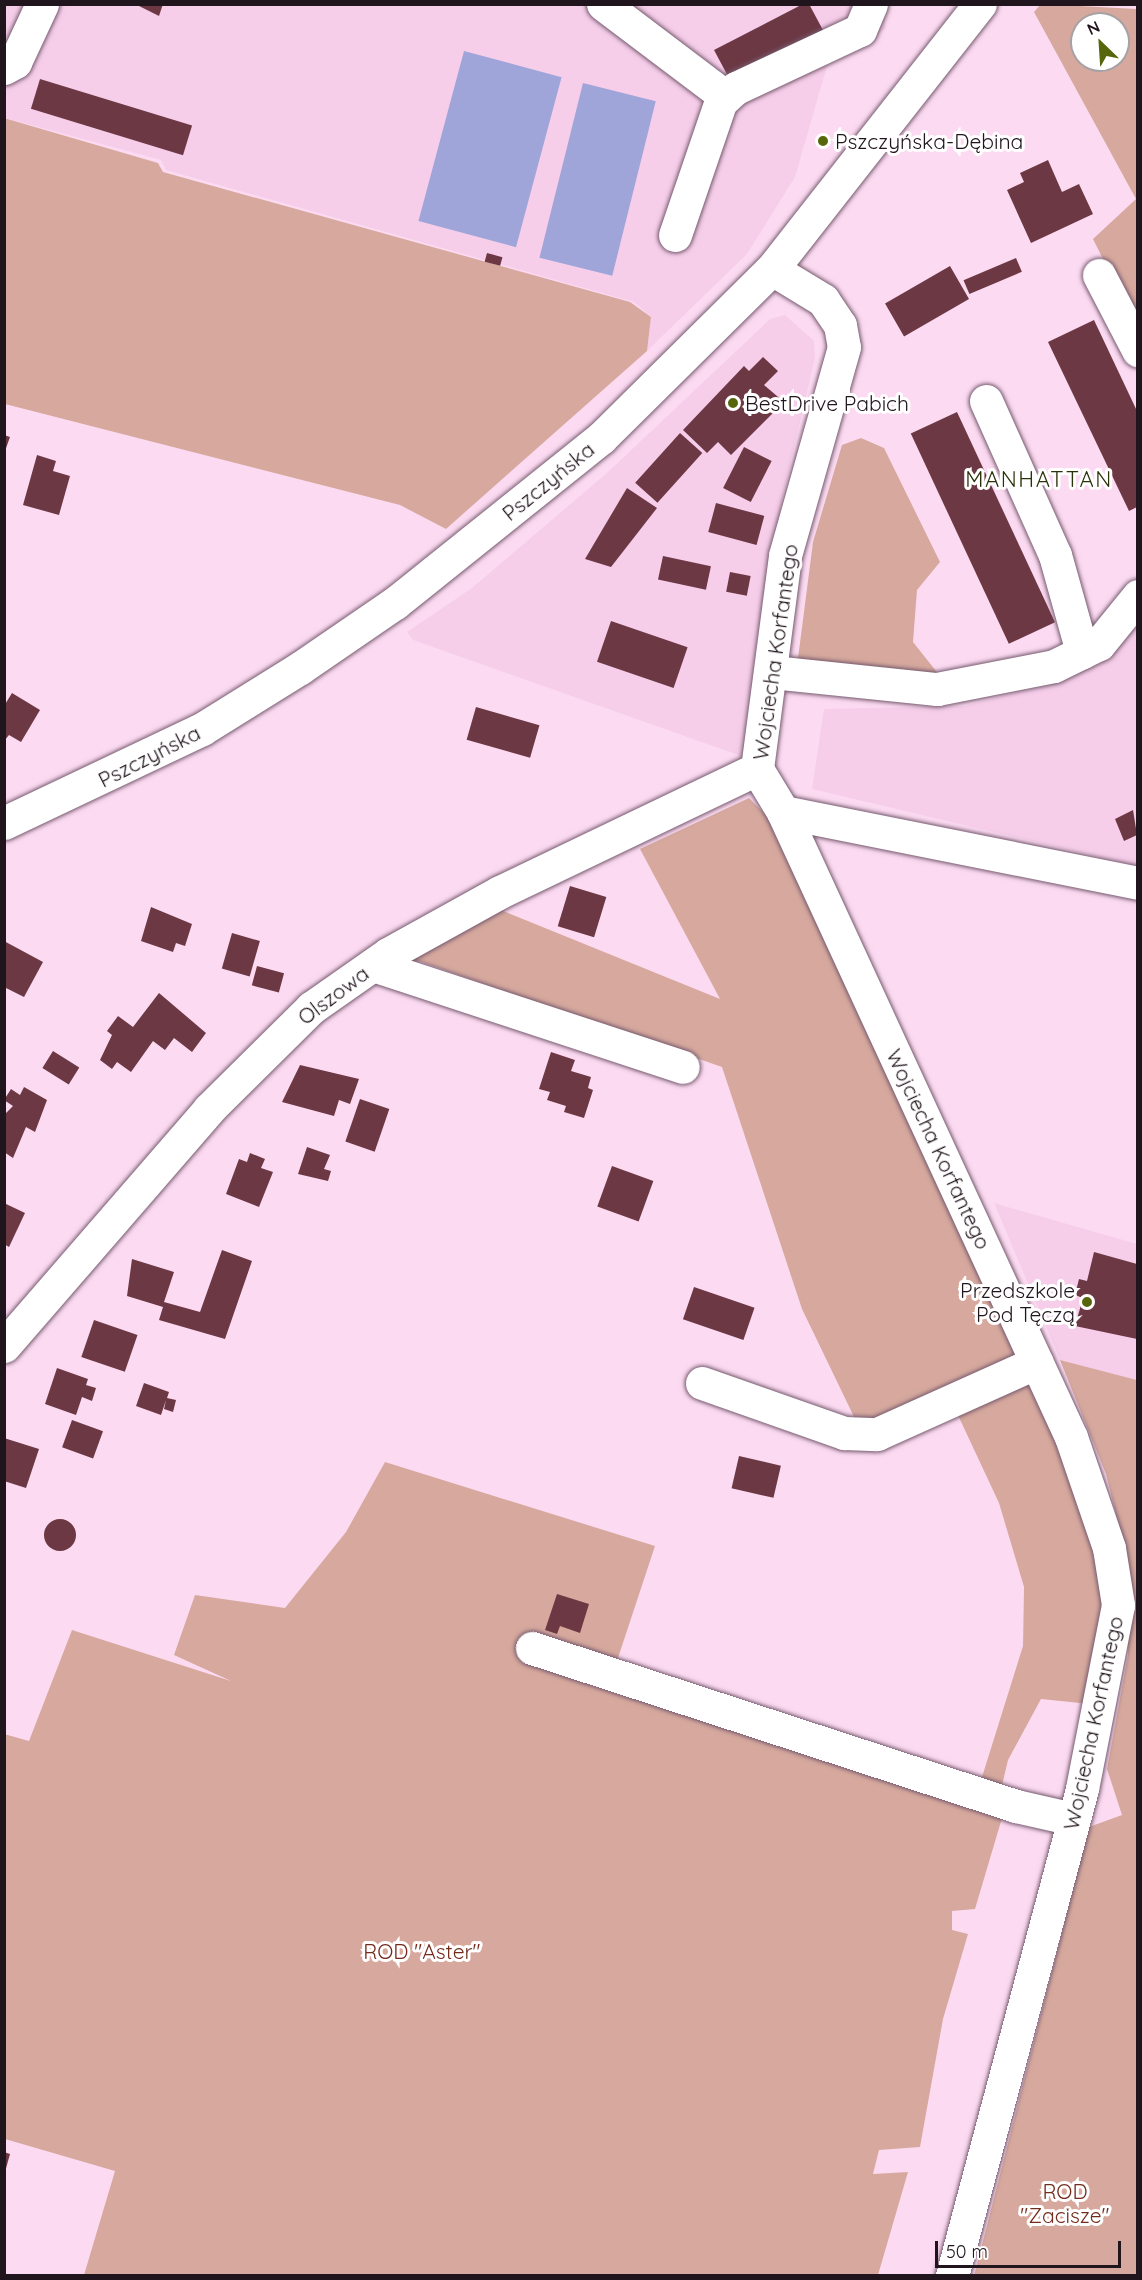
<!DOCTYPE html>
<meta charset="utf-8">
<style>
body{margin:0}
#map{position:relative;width:1142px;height:2280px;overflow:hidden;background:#fcdbf2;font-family:Quicksand,sans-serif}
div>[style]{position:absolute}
.built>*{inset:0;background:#f6ceea}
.green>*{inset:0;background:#d7a99e}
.water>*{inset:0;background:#a0a5d9;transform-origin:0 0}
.building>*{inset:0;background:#6c3844;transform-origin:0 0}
.round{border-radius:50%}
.roads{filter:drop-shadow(0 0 2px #765a6e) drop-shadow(0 0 2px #765a6e)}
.minor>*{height:33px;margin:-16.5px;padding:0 16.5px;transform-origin:16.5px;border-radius:16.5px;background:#fff}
.major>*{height:33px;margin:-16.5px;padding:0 16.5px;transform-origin:16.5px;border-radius:16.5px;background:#fff}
.dots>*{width:16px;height:16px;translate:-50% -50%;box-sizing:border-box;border:3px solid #fff;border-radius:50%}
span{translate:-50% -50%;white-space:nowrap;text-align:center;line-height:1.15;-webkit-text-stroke:6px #fff;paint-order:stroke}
.poi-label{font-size:21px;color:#21151d}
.left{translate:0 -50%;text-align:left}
.right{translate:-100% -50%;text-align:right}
.street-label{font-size:21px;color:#21151d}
.park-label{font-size:21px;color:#732b1c}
.neighbourhood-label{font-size:22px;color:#2b320a;letter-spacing:1.5px}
.frame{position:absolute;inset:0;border:6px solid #21151d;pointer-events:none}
.north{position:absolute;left:1070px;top:12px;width:60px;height:60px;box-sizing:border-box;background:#fff;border:2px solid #a6a1a5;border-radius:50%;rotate:335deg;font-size:16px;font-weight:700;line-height:24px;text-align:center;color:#21151d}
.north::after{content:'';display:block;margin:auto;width:21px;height:27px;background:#58660b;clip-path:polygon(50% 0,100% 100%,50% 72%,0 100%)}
.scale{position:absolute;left:935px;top:2241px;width:186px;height:27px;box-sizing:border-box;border:3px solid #21151d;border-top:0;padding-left:8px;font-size:18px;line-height:21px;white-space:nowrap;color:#21151d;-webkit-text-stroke:4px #fff;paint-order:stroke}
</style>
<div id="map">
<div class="built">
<i style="clip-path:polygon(883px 4px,886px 29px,829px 59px,795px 177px,747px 254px,647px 351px,651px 317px,634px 302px,166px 170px,161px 160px,5px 118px,4px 5px)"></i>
<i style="clip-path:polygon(785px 315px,814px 341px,815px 358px,781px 503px,747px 744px,741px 756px,413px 640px,407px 632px,472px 588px,608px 472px,770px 319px)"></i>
<i style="clip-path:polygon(1137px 626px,1137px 866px,812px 789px,824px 709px,965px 706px,1065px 680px)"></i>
<i style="clip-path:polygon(994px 1203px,1137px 1244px,1137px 1380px,1060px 1360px)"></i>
</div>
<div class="green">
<i style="clip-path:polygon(evenodd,1041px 4px,1137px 9px,1137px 327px,1093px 239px,1136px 199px,1034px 12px,1041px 4px,1082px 24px,1118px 24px,1118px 60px,1082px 60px,1082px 24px)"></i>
<i style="clip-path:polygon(4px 118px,158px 163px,163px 172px,630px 302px,651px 317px,647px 351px,446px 529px,400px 505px,5px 404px)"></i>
<i style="clip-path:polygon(861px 438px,884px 448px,940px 562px,917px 590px,913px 642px,940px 676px,797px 666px,813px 542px,842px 445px)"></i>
<i style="clip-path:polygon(749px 798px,780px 829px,1015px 1355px,869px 1421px,856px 1421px,802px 1309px,722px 1067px,413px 959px,496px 908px,720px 999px,640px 849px)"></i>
<i style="clip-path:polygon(1060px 1360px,1137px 1380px,1137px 2275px,974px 2276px,1089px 1827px,1122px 1815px,1107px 1769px,1128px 1655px,1123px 1542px,1106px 1474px)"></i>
<i style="clip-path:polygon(1032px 1377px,1081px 1493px,1107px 1595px,1090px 1704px,1041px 1699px,1008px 1760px,1000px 1794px,982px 1777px,1023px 1646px,1024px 1587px,999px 1503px,956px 1411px)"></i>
<i style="clip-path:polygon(385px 1462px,655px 1546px,615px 1667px,1002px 1818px,975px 1909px,952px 1911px,952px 1930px,968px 1934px,943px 2019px,920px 2147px,879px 2150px,873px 2174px,908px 2172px,878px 2275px,84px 2275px,115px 2171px,5px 2139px,4px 1734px,29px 1741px,72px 1630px,231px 1681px,174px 1655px,195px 1595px,285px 1608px,346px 1532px)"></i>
</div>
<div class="water">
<i style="left:464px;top:51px;width:101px;height:176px;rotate:15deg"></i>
<i style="left:583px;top:83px;width:75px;height:180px;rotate:14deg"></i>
</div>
<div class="building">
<i style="clip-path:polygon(135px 4px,163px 4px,159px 16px)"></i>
<i style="clip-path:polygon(803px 4px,809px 4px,824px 32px,730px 80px,714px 50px)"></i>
<i style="left:40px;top:79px;width:159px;height:31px;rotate:17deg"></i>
<i style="clip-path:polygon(1048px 160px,1062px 192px,1079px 184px,1093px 214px,1031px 243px,1007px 190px,1024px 182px,1020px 173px)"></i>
<i style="left:487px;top:253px;width:16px;height:9px;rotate:15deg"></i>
<i style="left:1016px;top:258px;width:15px;height:57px;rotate:67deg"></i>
<i style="left:950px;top:266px;width:38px;height:75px;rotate:60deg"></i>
<i style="clip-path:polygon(1094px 320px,1137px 411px,1137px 507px,1129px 511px,1048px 342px)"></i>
<i style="clip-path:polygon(763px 357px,778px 371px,764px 385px,784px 402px,731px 455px,718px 442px,707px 453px,683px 430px,744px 366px,749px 371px)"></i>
<i style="left:957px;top:412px;width:232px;height:51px;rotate:65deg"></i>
<i style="left:680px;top:433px;width:30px;height:67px;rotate:42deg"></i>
<i style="clip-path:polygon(4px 435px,10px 437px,5px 451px,4px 451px)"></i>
<i style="left:744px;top:447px;width:31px;height:46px;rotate:27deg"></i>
<i style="clip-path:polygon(37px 455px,56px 461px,53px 471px,70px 476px,59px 515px,23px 505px)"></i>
<i style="clip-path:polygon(627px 488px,657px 508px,611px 567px,585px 559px)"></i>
<i style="left:716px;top:503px;width:50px;height:30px;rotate:15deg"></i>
<i style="left:663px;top:556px;width:49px;height:24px;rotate:12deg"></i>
<i style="left:730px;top:572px;width:21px;height:20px;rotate:11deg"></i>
<i style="left:611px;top:621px;width:81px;height:43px;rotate:19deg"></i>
<i style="clip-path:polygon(12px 693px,40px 710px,21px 742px,9px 735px,4px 741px,4px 706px)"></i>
<i style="left:476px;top:707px;width:66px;height:34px;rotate:16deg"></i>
<i style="clip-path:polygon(1133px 810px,1137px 835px,1124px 841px,1115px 819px)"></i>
<i style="left:570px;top:886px;width:38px;height:42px;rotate:17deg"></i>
<i style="clip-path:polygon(151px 907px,192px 924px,185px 946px,176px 943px,173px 952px,141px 941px)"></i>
<i style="left:232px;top:933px;width:29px;height:37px;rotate:16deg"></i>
<i style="clip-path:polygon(4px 941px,43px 962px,24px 997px,4px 987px)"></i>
<i style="left:257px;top:966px;width:28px;height:20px;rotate:15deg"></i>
<i style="clip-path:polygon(159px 993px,206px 1033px,192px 1052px,174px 1038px,165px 1050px,153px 1041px,131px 1072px,117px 1062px,112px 1069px,100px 1060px,112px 1035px,107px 1031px,118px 1016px,133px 1027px)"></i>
<i style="left:53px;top:1051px;width:31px;height:20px;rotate:32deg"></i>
<i style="clip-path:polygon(551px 1052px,575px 1060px,571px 1071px,591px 1077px,588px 1088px,593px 1090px,584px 1118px,564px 1112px,566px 1106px,547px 1100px,550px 1092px,539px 1089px)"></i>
<i style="clip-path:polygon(300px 1065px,359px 1079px,350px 1104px,339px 1100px,334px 1116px,282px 1102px)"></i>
<i style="clip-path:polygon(24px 1087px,47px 1100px,35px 1132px,26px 1127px,13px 1158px,4px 1152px,4px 1115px,13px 1106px,4px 1100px,11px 1089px,20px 1095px)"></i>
<i style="left:360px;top:1099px;width:31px;height:45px;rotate:19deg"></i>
<i style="clip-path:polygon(307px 1147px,330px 1155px,324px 1169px,331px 1171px,328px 1181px,298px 1174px)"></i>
<i style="clip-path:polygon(250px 1153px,265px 1159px,261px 1168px,273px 1172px,259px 1207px,226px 1194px,239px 1159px,247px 1162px)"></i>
<i style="left:612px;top:1166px;width:44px;height:43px;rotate:20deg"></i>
<i style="clip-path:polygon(4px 1203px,25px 1213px,9px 1247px,4px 1244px)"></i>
<i style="clip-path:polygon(222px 1250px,252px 1261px,225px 1339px,159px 1320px,163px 1307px,127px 1296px,132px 1259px,174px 1272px,164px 1302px,200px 1312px)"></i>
<i style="clip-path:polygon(1094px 1252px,1137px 1264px,1137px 1339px,1075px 1326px,1083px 1298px,1075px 1295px,1079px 1279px,1087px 1281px)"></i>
<i style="left:694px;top:1287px;width:64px;height:34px;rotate:19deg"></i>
<i style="left:94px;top:1320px;width:46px;height:39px;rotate:19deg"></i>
<i style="clip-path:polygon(57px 1368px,88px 1379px,86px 1385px,96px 1388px,92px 1401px,82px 1397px,76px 1415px,45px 1404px)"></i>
<i style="clip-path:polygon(144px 1383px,169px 1392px,167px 1398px,176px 1400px,173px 1412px,164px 1409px,166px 1400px,161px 1415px,136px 1406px)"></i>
<i style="left:72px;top:1420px;width:33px;height:29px;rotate:20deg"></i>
<i style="clip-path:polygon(4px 1438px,39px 1449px,26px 1488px,4px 1481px)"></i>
<i style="left:739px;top:1456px;width:43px;height:33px;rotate:13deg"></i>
<i class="round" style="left:44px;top:1519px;width:32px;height:32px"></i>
<i style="clip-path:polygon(557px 1594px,589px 1604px,580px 1633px,560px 1626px,557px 1634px,545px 1630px)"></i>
<i style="clip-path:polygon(4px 2152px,10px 2154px,5px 2172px,4px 2172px)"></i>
</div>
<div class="roads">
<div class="minor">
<i style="left:603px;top:4px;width:154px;rotate:37.1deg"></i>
<i style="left:4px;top:68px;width:13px;rotate:-29deg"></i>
<i style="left:15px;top:62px;width:64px;rotate:-65deg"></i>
<i style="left:675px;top:235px;width:142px;rotate:-71.1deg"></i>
<i style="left:721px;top:101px;width:20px;rotate:-41deg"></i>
<i style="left:736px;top:88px;width:137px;rotate:-25.1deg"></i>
<i style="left:860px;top:30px;width:28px;rotate:-67deg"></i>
<i style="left:772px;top:269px;width:60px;rotate:31.3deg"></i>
<i style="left:823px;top:300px;width:30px;rotate:56deg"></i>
<i style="left:840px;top:325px;width:22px;rotate:80deg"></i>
<i style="left:844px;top:347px;width:217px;rotate:105.8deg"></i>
<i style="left:785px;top:556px;width:215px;rotate:97.5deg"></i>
<i style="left:757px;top:769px;width:50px;rotate:58.8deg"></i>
<i style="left:783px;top:812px;width:688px;rotate:65.26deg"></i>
<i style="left:1071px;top:1437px;width:117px;rotate:71.1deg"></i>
<i style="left:1109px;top:1548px;width:58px;rotate:81deg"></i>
<i style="left:1118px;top:1605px;width:187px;rotate:101.1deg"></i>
<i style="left:1082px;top:1789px;width:504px;rotate:104.95deg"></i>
<i style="left:1099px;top:275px;width:85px;rotate:62.5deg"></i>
<i style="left:986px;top:401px;width:169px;rotate:65.9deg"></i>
<i style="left:1055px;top:555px;width:101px;rotate:74.4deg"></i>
<i style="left:772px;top:672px;width:166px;rotate:5.9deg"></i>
<i style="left:937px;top:689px;width:119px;rotate:-11.1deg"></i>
<i style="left:1054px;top:666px;width:50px;rotate:-26.1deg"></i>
<i style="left:1099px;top:644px;width:62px;rotate:-50.9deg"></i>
<i style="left:783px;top:812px;width:362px;rotate:11.3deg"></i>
<i style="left:373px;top:965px;width:326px;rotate:18.2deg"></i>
<i style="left:4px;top:1346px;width:313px;rotate:-49.1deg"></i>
<i style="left:209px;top:1109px;width:144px;rotate:-44.7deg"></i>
<i style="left:311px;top:1008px;width:94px;rotate:-35deg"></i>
<i style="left:388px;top:954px;width:128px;rotate:-29deg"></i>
<i style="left:500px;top:892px;width:285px;rotate:-25.6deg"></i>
<i style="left:702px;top:1383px;width:151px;rotate:19.4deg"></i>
<i style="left:844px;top:1433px;width:33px;rotate:2deg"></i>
<i style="left:877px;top:1434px;width:175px;rotate:-24.2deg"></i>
<i style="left:532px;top:1648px;width:509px;rotate:18.08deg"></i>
<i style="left:1016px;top:1806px;width:58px;rotate:12.8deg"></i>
</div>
<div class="major">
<i style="left:4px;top:823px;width:219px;rotate:-25.4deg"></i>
<i style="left:202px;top:729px;width:115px;rotate:-31.9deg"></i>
<i style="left:300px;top:668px;width:115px;rotate:-34.4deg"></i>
<i style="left:395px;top:603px;width:264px;rotate:-38.7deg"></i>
<i style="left:601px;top:438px;width:240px;rotate:-44.7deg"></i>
<i style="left:772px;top:269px;width:337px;rotate:-51.9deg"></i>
</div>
</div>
<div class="dots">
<i style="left:823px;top:141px;background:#58660b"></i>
<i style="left:733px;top:403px;background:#58660b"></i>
<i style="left:1087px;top:1302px;background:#58660b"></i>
</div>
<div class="poi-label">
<span class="left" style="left:835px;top:141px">Pszczyńska-Dębina</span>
<span class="left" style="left:745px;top:403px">BestDrive Pabich</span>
<span class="right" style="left:1075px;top:1302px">Przedszkole<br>Pod Tęczą</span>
</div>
<div class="street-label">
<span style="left:548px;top:481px;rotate:-39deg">Pszczyńska</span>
<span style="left:775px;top:652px;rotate:-82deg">Wojciecha Korfantego</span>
<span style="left:149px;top:756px;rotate:-27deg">Pszczyńska</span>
<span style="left:333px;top:995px;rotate:-37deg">Olszowa</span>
<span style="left:939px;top:1149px;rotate:65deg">Wojciecha Korfantego</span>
<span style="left:1093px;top:1723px;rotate:-78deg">Wojciecha Korfantego</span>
</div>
<div class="park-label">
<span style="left:422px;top:1951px">ROD "Aster"</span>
<span style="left:1065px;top:2203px">ROD<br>"Zacisze"</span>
</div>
<div class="neighbourhood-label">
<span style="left:1039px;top:480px">MANHATTAN</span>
</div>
<div class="frame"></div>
<div class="north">N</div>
<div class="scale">50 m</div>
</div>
